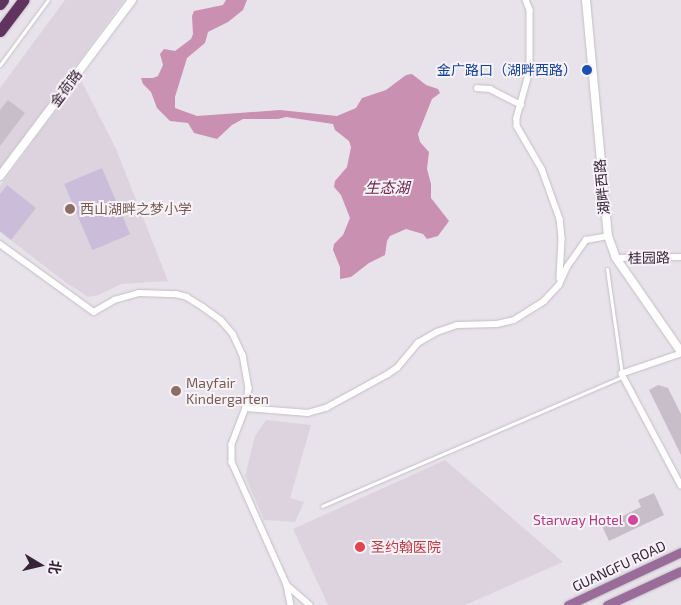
<!DOCTYPE html>
<meta charset="utf-8">
<style>
body{margin:0}
#map{position:relative;width:681px;height:605px;overflow:hidden;background:#e8e2ea;font-family:"Exo 2","Noto Sans SC",sans-serif}
div>[style]{position:absolute}
.built>*{inset:0;background:#dcd3de}
.green>*{inset:0;background:#cbbdd9;transform-origin:0 0}
.water>*{inset:0;background:#c990b2}
.building>*{inset:0;background:#c8beca}
.roads{filter:drop-shadow(0 0 1px #c3bdc4) drop-shadow(0 0 1px #c3bdc4)}
.service>*{height:3px;margin:-1.5px;padding:0 1.5px;transform-origin:1.5px;border-radius:1.5px;background:#fff}
.minor>*{height:5.5px;margin:-2.75px;padding:0 2.75px;transform-origin:2.75px;border-radius:2.75px;background:#fff}
.tertiary>*{height:8px;margin:-4px;padding:0 4px;transform-origin:4px;border-radius:4px;background:#fff}
.primary>*{height:9px;margin:-4.5px;padding:0 4.5px;transform-origin:4.5px;border-radius:4.5px;background:#9a6c9a}
.motorway>*{height:11px;margin:-5.5px;padding:0 5.5px;transform-origin:5.5px;border-radius:5.5px;background:#61335f}
.dots>*{width:14px;height:14px;translate:-50% -50%;box-sizing:border-box;border:2px solid #f6f2f7;border-radius:50%}
span{translate:-50% -50%;white-space:nowrap;text-align:center;line-height:1.15;-webkit-text-stroke:4px #f6f2f7;paint-order:stroke}
.transit-label{font-size:14px;color:#164399}
.right{translate:-100% -50%;text-align:right}
.street-label{font-size:14px;color:#382439}
.education-label{font-size:14px;color:#785e54}
.left{translate:0 -50%;text-align:left}
.hotel-label{font-size:14px;color:#b23c85}
.health-label{font-size:14px;color:#be3a42}
.water-label{font-size:15px;color:#6d264f;font-style:italic}
.north{position:absolute;left:15px;top:540px;width:50px;height:50px;-webkit-text-stroke:4px #f6f2f7;paint-order:stroke;rotate:99deg;font-size:14px;font-weight:700;line-height:20px;text-align:center;color:#382439}
.north::after{content:'';display:block;margin:auto;width:18px;height:22px;background:#382439;clip-path:polygon(50% 0,100% 100%,50% 72%,0 100%)}
</style>
<div id="map">
<div class="built">
<i style="clip-path:polygon(65px 0,124px 0,0 169px,0 88px)"></i>
<i style="clip-path:polygon(81px 80px,116px 149px,168px 281px,121px 284px,99px 295px,88px 297px,65px 282px,0 232px,0 186px,33px 142px,33px 140px)"></i>
<i style="clip-path:polygon(266px 420px,311px 425px,290px 498px,304px 502px,295px 522px,264px 520px,245px 476px,255px 436px)"></i>
<i style="clip-path:polygon(445px 460px,563px 562px,465px 605px,328px 605px,293px 529px)"></i>
</div>
<div class="green">
<i style="left:102px;top:168px;width:72px;height:41px;rotate:67deg"></i>
<i style="clip-path:polygon(7px 185px,36px 208px,11px 240px,0 231px,0 194px)"></i>
</div>
<div class="water">
<i style="clip-path:polygon(226px 0,247px 0,243px 10px,228px 22px,208px 32px,205px 43px,187px 58px,175px 97px,175px 108px,197px 116px,280px 110px,337px 116px,356px 108px,362px 98px,386px 90px,406px 75px,412px 74px,426px 85px,438px 89px,440px 93px,432px 99px,418px 134px,420px 142px,429px 152px,427px 169px,431px 184px,431px 198px,449px 221px,438px 236px,427px 239px,423px 234px,406px 229px,390px 236px,387px 241px,385px 255px,369px 263px,351px 277px,340px 279px,340px 267px,333px 250px,334px 244px,343px 235px,350px 218px,341px 195px,334px 187px,335px 181px,347px 167px,351px 147px,349px 141px,335px 130px,333px 124px,286px 117px,278px 119px,243px 119px,232px 125px,217px 139px,194px 133px,188px 123px,170px 121px,157px 108px,151px 92px,143px 84px,141px 78px,153px 78px,158px 76px,163px 65px,160px 54px,164px 49px,175px 51px,191px 39px,193px 34px,192px 16px,194px 11px,223px 5px)"></i>
</div>
<div class="building">
<i style="clip-path:polygon(8px 100px,25px 113px,0 146px,0 110px)"></i>
<i style="clip-path:polygon(658px 385px,668px 388px,681px 414px,681px 455px,649px 390px)"></i>
<i style="clip-path:polygon(654px 493px,664px 515px,609px 541px,602px 526px,641px 507px,638px 500px)"></i>
</div>
<div class="roads">
<div class="service">
<i style="left:0;top:65px;width:81px;rotate:-53.6deg"></i>
<i style="left:607px;top:269px;width:106px;rotate:81.9deg"></i>
<i style="left:322px;top:506px;width:327px;rotate:-23.3deg"></i>
</div>
<div class="minor">
<i style="left:526px;top:0;width:11px;rotate:68deg"></i>
<i style="left:530px;top:10px;width:61px;rotate:90deg"></i>
<i style="left:530px;top:71px;width:49px;rotate:105.5deg"></i>
<i style="left:517px;top:118px;width:8px;rotate:90deg"></i>
<i style="left:517px;top:126px;width:50px;rotate:59.8deg"></i>
<i style="left:542px;top:169px;width:53px;rotate:70.2deg"></i>
<i style="left:560px;top:219px;width:20px;rotate:84deg"></i>
<i style="left:562px;top:239px;width:39px;rotate:93deg"></i>
<i style="left:477px;top:88px;width:13px;rotate:4deg"></i>
<i style="left:490px;top:89px;width:35px;rotate:27deg"></i>
<i style="left:0;top:244px;width:116px;rotate:35.9deg"></i>
<i style="left:94px;top:312px;width:24px;rotate:-30deg"></i>
<i style="left:115px;top:300px;width:25px;rotate:-16deg"></i>
<i style="left:139px;top:293px;width:37px;rotate:2deg"></i>
<i style="left:176px;top:294px;width:11px;rotate:15deg"></i>
<i style="left:187px;top:297px;width:19px;rotate:32deg"></i>
<i style="left:203px;top:307px;width:22px;rotate:36deg"></i>
<i style="left:221px;top:320px;width:18px;rotate:49deg"></i>
<i style="left:233px;top:334px;width:23px;rotate:65deg"></i>
<i style="left:243px;top:355px;width:34px;rotate:80deg"></i>
<i style="left:249px;top:388px;width:20px;rotate:99deg"></i>
<i style="left:246px;top:408px;width:39px;rotate:111deg"></i>
<i style="left:232px;top:444px;width:18px;rotate:90deg"></i>
<i style="left:232px;top:462px;width:135px;rotate:65.9deg"></i>
<i style="left:287px;top:585px;width:20px;rotate:79deg"></i>
<i style="left:616px;top:258px;width:65px;rotate:-0.9deg"></i>
<i style="left:681px;top:354px;width:62px;rotate:161.3deg"></i>
<i style="left:622px;top:374px;width:126px;rotate:62deg"></i>
<i style="left:246px;top:408px;width:62px;rotate:4.6deg"></i>
<i style="left:308px;top:413px;width:19px;rotate:-16deg"></i>
<i style="left:326px;top:408px;width:71px;rotate:-28.7deg"></i>
<i style="left:388px;top:374px;width:11px;rotate:-34deg"></i>
<i style="left:397px;top:368px;width:33px;rotate:-50deg"></i>
<i style="left:418px;top:343px;width:22px;rotate:-30deg"></i>
<i style="left:437px;top:332px;width:21px;rotate:-19deg"></i>
<i style="left:457px;top:325px;width:40px;rotate:-1.4deg"></i>
<i style="left:497px;top:324px;width:17px;rotate:-13deg"></i>
<i style="left:514px;top:320px;width:36px;rotate:-32deg"></i>
<i style="left:544px;top:301px;width:22px;rotate:-47deg"></i>
<i style="left:559px;top:285px;width:20px;rotate:-66deg"></i>
<i style="left:567px;top:267px;width:33px;rotate:-55deg"></i>
<i style="left:586px;top:240px;width:22px;rotate:-10deg"></i>
<i style="left:287px;top:585px;width:30px;rotate:41deg"></i>
</div>
<div class="tertiary">
<i style="left:586px;top:0;width:237px;rotate:84.7deg"></i>
<i style="left:608px;top:236px;width:23px;rotate:70deg"></i>
<i style="left:616px;top:258px;width:114px;rotate:55.3deg"></i>
<i style="left:0;top:176px;width:220px;rotate:-53.1deg"></i>
</div>
<div class="primary">
<i style="left:568px;top:605px;width:125px;rotate:-25.1deg"></i>
<i style="left:607px;top:605px;width:81px;rotate:-24.7deg"></i>
</div>
<div class="motorway">
<i style="left:0;top:4px;width:5px;rotate:-53deg"></i>
<i style="left:0;top:31px;width:39px;rotate:-53deg"></i>
</div>
</div>
<div class="dots">
<i style="left:587px;top:70px;background:#1a4fb4"></i>
<i style="left:70px;top:209px;background:#8d6e63"></i>
<i style="left:176px;top:391px;background:#8d6e63"></i>
<i style="left:633px;top:520px;background:#d1479c"></i>
<i style="left:360px;top:547px;background:#e0444e"></i>
</div>
<div class="transit-label">
<span class="right" style="left:577px;top:70px">金广路口（湖畔西路）</span>
</div>
<div class="street-label">
<span style="left:66px;top:88px;rotate:-53deg">金荷路</span>
<span style="left:602px;top:187px;rotate:-95deg">湖畔西路</span>
<span style="left:649px;top:258px;rotate:-1deg">桂园路</span>
<span style="left:619px;top:566px;rotate:-25deg">GUANGFU ROAD</span>
</div>
<div class="education-label">
<span class="left" style="left:80px;top:209px">西山湖畔之梦小学</span>
<span class="left" style="left:186px;top:391px">Mayfair<br>Kindergarten</span>
</div>
<div class="hotel-label">
<span class="right" style="left:623px;top:520px">Starway Hotel</span>
</div>
<div class="health-label">
<span class="left" style="left:371px;top:547px">圣约翰医院</span>
</div>
<div class="water-label">
<span style="left:387px;top:188px">生态湖</span>
</div>
<div class="north">北</div>
</div>
